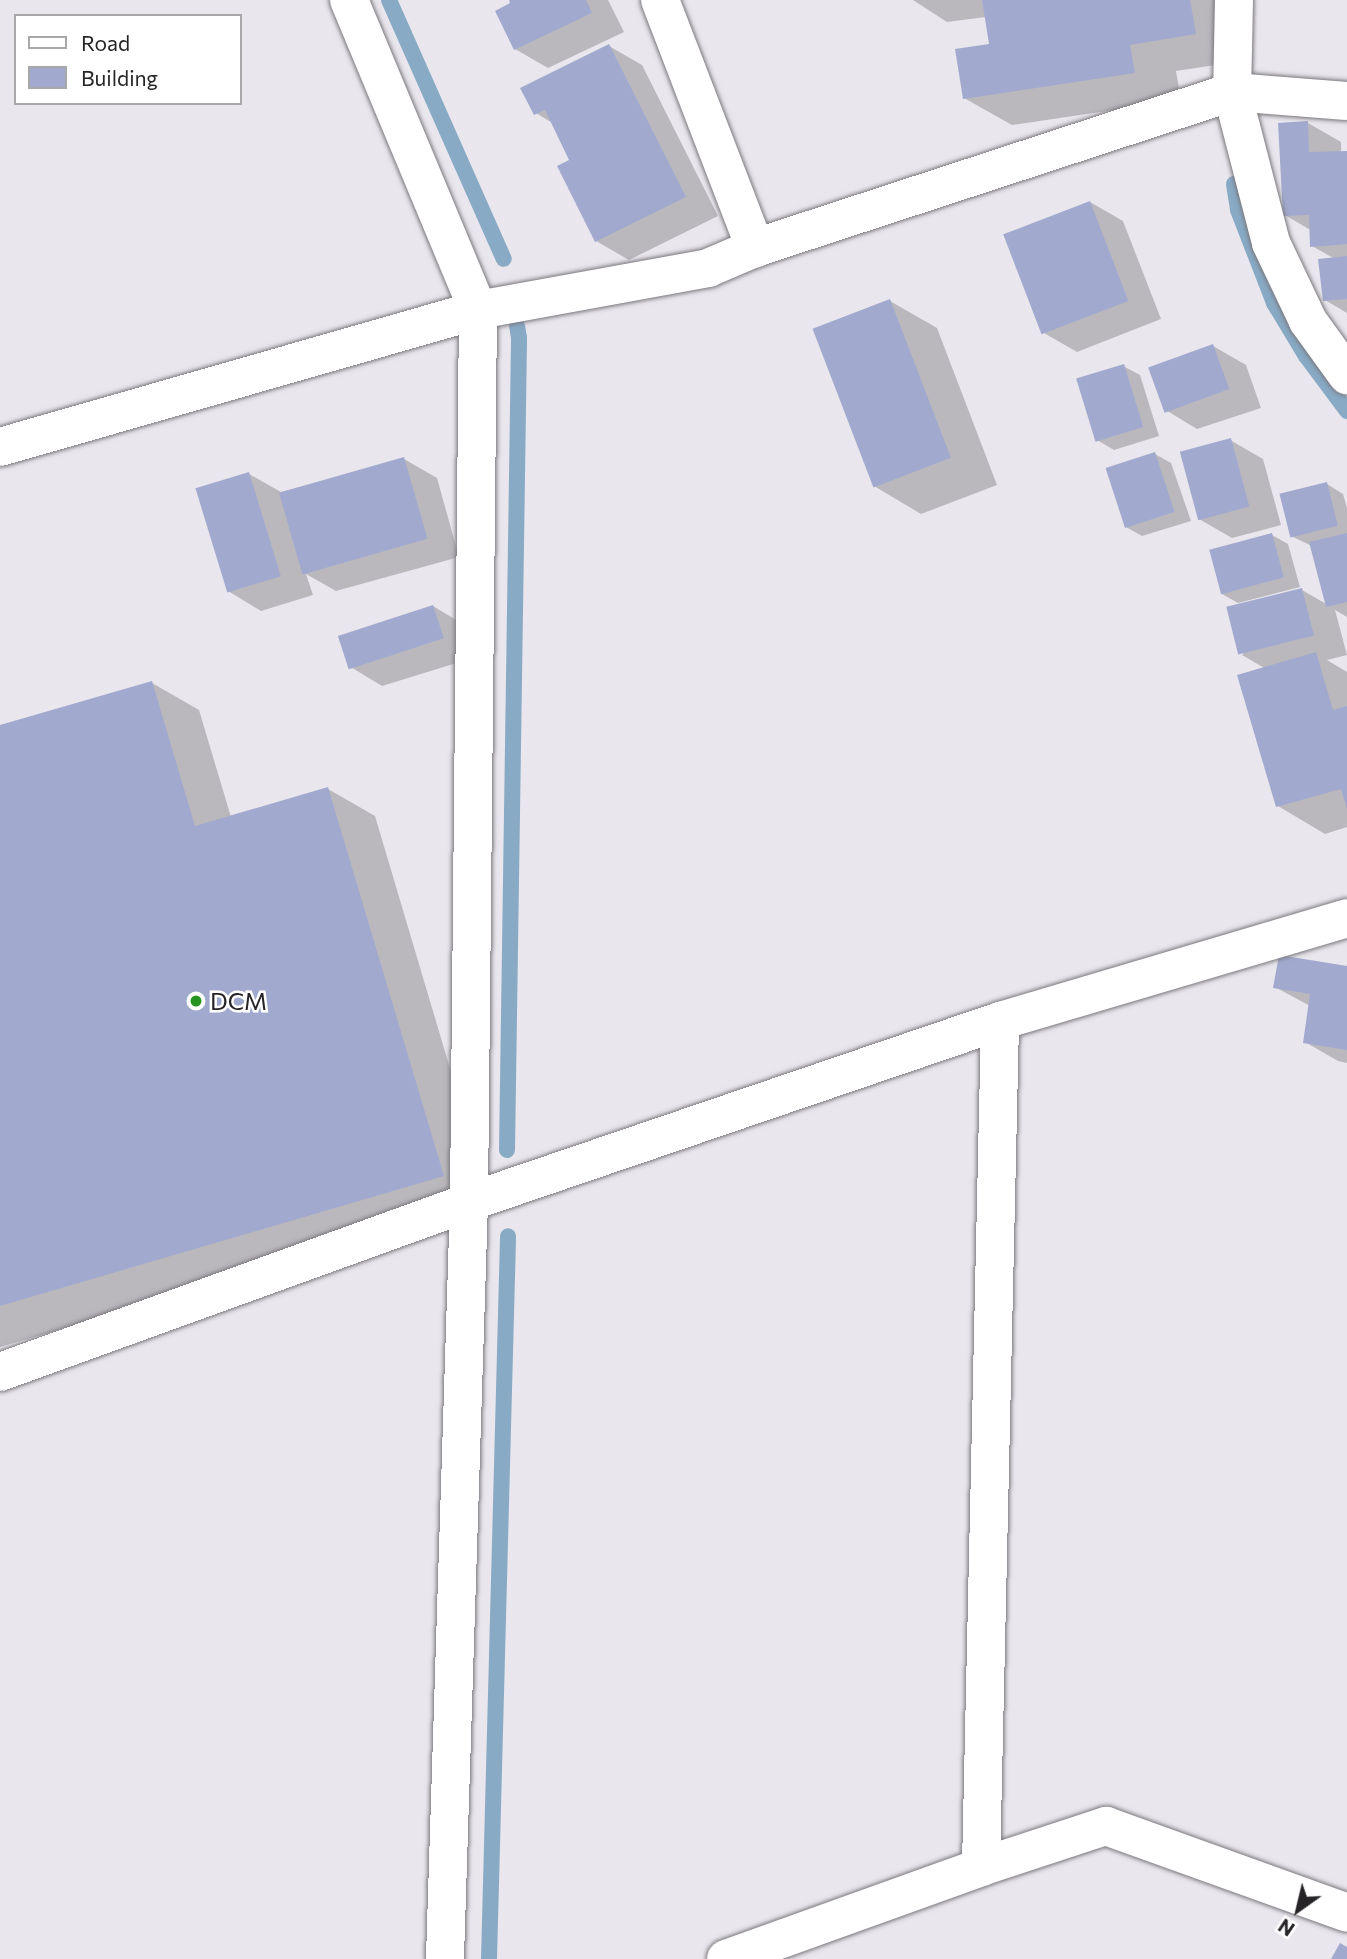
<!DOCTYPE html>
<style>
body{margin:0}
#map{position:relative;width:1347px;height:1959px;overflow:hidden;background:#e9e6ed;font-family:Commissioner,sans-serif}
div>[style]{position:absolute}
.shadow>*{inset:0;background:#0003}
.stream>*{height:16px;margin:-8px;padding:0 8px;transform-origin:8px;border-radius:8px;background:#88aac5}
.building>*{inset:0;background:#a1aace;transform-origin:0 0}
.roads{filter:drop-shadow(0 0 2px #7b787e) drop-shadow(0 0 2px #7b787e)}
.minor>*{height:38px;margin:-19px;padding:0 19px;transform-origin:19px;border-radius:19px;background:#fff}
.dots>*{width:19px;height:19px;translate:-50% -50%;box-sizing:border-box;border:4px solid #fff;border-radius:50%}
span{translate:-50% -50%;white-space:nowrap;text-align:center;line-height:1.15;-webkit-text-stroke:5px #fff;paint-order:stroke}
.poi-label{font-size:24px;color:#262427}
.left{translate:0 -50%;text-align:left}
.legend{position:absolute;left:14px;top:14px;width:228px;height:91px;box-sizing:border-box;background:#fff;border:2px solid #a8a7a9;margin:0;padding:9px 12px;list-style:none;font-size:21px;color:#262427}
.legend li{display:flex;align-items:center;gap:14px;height:35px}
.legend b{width:35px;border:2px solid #a8a7a9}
.north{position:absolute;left:1263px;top:1875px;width:70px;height:70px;-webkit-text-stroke:5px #fff;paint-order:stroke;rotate:214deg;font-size:19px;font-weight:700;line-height:28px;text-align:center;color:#262427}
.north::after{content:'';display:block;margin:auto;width:24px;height:32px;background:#262427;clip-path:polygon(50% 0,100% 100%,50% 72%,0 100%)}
</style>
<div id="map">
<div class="shadow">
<i style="clip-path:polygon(511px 0,608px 0,624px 32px,548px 68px,515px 49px)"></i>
<i style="clip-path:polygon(913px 0,1231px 0,1242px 61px,1176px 71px,1181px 100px,1012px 125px,964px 98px,991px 46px,986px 17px,947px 22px)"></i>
<i style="clip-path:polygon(609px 46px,642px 65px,718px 216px,629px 260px,596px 241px,572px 161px,554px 124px,536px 113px)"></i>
<i style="clip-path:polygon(1308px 123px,1341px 142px,1341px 153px,1347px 153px,1347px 313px,1325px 300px,1335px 259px,1312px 246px,1312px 231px,1285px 215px)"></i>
<i style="clip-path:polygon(1090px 202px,1123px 221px,1161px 319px,1077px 352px,1044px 333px)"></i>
<i style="clip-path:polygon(890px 301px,937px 328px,997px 485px,921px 514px,874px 486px)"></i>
<i style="clip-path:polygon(1213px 346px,1246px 365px,1261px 408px,1197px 429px,1164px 409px)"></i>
<i style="clip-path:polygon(1123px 366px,1140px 375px,1159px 436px,1114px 450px,1097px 440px)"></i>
<i style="clip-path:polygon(1230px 440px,1263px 459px,1281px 525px,1232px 538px,1199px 519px)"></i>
<i style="clip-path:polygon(1155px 454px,1171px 463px,1191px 521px,1142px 536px,1126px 527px)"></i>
<i style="clip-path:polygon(404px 459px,437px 478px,459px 557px,336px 591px,306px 574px,313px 595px,261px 611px,228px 591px,249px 474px,281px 492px)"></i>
<i style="clip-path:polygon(1327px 484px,1343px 494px,1347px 508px,1347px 617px,1335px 610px,1347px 655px,1327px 660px,1347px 672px,1347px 827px,1325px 834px,1278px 806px,1266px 669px,1242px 655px,1302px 590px,1328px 605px,1312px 546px,1293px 537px)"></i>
<i style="clip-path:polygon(1272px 535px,1288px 544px,1300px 587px,1238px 603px,1222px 594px)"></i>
<i style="clip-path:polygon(433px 606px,466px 626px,476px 657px,382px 686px,349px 666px)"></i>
<i style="clip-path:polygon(152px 683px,199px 710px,231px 817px,328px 789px,375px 816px,490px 1203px,0 1347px,0 727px)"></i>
<i style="clip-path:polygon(1347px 968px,1347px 1063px,1338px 1061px,1305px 1042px,1310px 1006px,1275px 987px)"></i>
</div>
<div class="stream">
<i style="left:389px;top:0;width:283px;rotate:66.1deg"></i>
<i style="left:1234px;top:184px;width:26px;rotate:81deg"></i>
<i style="left:1238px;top:210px;width:100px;rotate:68.8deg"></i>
<i style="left:1274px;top:303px;width:62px;rotate:58.9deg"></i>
<i style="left:1306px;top:356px;width:69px;rotate:53.3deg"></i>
<i style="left:507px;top:1150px;width:812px;rotate:-89.15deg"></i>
<i style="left:519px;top:338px;width:12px;rotate:-99deg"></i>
<i style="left:489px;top:1959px;width:723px;rotate:-88.49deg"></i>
</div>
<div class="building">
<i style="clip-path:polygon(509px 0,586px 0,592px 13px,514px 50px,495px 11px,510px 3px)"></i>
<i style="clip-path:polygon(982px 0,1190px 0,1196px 34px,1130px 45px,1135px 73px,963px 99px,955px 49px,989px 44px)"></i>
<i style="clip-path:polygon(609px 44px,686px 197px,595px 242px,557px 166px,569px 160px,545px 110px,534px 115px,520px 88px)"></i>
<i style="clip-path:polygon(1308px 121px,1309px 152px,1347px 151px,1347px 244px,1310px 247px,1309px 215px,1283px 216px,1278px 123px)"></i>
<i style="left:1090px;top:201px;width:107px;height:93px;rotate:69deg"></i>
<i style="clip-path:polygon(1347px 256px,1347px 299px,1323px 301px,1318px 259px)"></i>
<i style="left:890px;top:299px;width:170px;height:83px;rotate:69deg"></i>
<i style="left:1213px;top:344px;width:48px;height:69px;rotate:70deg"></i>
<i style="left:1124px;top:364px;width:66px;height:50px;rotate:73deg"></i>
<i style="left:1231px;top:438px;width:71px;height:53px;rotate:75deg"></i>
<i style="left:1155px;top:452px;width:63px;height:52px;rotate:72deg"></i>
<i style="left:404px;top:457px;width:85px;height:130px;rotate:74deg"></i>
<i style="left:249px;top:472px;width:109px;height:56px;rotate:73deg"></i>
<i style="left:1327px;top:482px;width:45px;height:49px;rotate:76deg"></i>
<i style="left:1272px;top:533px;width:46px;height:65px;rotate:75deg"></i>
<i style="clip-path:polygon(1347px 533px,1347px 602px,1326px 607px,1309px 542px)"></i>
<i style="left:1302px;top:588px;width:49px;height:78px;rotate:76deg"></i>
<i style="left:433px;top:605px;width:35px;height:100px;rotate:72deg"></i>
<i style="clip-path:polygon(1316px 652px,1333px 710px,1347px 706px,1347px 809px,1341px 789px,1276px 807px,1237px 675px)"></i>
<i style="clip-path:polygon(152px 681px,195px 826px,328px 787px,444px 1176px,0 1306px,0 725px)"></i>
<i style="clip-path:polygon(1279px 955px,1347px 966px,1347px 1050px,1303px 1043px,1310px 994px,1273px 988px)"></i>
<i style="clip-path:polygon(1340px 1943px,1347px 1947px,1347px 1959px,1331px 1959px)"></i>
</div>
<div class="roads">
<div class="minor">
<i style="left:349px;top:0;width:336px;rotate:67.4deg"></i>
<i style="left:478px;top:310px;width:892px;rotate:90.58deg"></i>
<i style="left:469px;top:1202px;width:757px;rotate:91.82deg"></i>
<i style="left:660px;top:0;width:266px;rotate:69deg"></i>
<i style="left:1234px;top:0;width:92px;rotate:91.2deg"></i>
<i style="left:1232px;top:92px;width:156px;rotate:75.5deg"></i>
<i style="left:1271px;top:243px;width:86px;rotate:64.6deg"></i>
<i style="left:1308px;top:321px;width:67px;rotate:54.2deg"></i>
<i style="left:0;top:447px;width:497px;rotate:-16deg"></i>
<i style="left:478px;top:310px;width:234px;rotate:-10.3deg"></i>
<i style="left:708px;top:268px;width:51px;rotate:-23.1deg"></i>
<i style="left:755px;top:248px;width:502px;rotate:-18.11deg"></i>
<i style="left:1232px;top:92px;width:115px;rotate:4.5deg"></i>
<i style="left:0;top:1372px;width:499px;rotate:-19.9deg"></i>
<i style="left:469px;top:1202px;width:561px;rotate:-18.82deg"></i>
<i style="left:1000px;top:1021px;width:362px;rotate:-16.5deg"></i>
<i style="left:981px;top:1867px;width:846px;rotate:-88.71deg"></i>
<i style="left:726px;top:1959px;width:271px;rotate:-19.8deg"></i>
<i style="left:981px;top:1867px;width:132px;rotate:-18.2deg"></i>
<i style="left:1106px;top:1826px;width:256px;rotate:19.8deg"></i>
</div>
</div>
<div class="dots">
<i style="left:196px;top:1001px;background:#269520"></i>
</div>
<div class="poi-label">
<span class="left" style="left:210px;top:1001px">DCM</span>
</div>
<ul class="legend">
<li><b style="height:9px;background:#fff"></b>Road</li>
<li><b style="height:19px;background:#a1aace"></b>Building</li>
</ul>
<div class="north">N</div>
</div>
